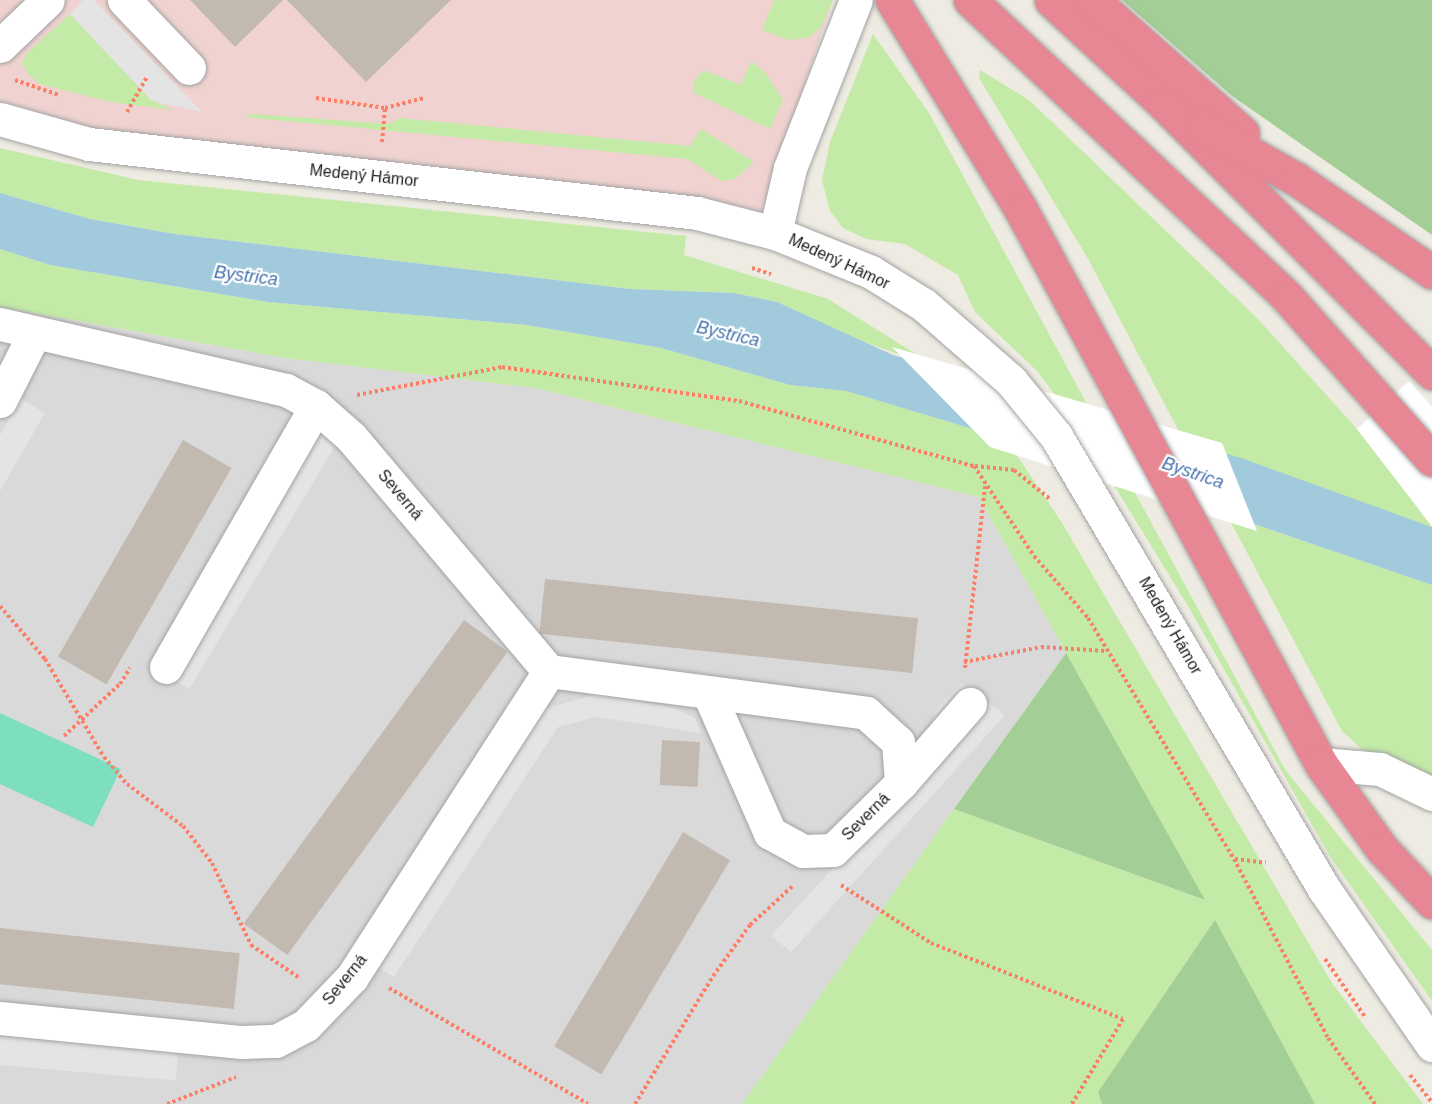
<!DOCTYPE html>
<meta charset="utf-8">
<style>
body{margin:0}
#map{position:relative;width:1432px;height:1104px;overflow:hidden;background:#eeebe2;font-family:Helvetica,sans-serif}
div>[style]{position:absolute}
.residential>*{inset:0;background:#dad9d9}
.commercial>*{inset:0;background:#f0d3d0}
.grass>*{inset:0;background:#c3eaa6}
.forest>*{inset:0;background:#a3ce95}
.pitch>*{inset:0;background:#7ddfbf}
.parking>*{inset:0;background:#e4e4e4;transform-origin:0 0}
.water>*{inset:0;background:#a1cbdd}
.pier>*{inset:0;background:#fff}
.building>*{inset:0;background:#c2bab1;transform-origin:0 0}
.path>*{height:4px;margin-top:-2px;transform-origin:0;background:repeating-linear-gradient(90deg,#fc7e65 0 3px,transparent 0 6px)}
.roads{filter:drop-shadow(0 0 2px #a3a3a3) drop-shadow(0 0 2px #a3a3a3)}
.minor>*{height:33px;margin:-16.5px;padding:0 16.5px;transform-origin:16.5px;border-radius:16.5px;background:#fff}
.highway>*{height:33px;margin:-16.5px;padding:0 16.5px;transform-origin:16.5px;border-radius:16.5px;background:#e78793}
span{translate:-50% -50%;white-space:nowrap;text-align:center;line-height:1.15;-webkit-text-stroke:4.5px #fff;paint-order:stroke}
.street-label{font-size:16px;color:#1c1c1c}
.water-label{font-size:18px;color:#4874ad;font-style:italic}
</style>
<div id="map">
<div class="residential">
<i style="clip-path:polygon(0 307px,285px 358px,535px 388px,979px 497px,1066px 653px,742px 1104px,0 1104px)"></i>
</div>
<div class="commercial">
<i style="clip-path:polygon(0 0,833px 0,753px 237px,70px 158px,0 129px)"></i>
</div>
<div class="grass">
<i style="clip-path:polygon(774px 0,833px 0,821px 27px,808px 38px,789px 40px,762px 30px)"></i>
<i style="clip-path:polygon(70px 14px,152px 101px,174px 110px,110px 102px,40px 84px,29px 75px,22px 63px,27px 53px)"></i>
<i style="clip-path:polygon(873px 34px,929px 113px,1286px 771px,1432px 950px,1432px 1001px,1331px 858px,1188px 606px,1077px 425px,1038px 372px,975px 312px,958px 275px,905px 244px,866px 239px,843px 228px,830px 211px,822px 180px,830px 142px)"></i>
<i style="clip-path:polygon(751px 61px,765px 72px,783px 100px,770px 129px,694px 93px,693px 83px,703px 70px,741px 85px)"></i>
<i style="clip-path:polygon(980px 70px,1029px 100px,1258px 319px,1357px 429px,1432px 527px,1184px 441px,1087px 257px,979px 78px)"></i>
<i style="clip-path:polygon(254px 114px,388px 124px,400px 118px,690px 146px,701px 129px,754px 162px,735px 179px,722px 181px,687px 159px,244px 117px)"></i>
<i style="clip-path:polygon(0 148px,138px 180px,686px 236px,684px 255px,828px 299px,938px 368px,839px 333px,777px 302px,734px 293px,630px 289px,175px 234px,90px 219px,0 193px)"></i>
<i style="clip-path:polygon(0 249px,50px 265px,268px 302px,527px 325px,661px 348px,790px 385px,846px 391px,1006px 439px,1062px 523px,1332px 983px,1423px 1104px,1315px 1104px,1215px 921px,1098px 1092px,1102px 1104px,742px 1104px,954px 809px,1204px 900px,979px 497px,535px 388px,285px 358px,0 307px)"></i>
<i style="clip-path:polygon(1227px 515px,1432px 585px,1432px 781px,1367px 754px,1342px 731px)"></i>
</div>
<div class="forest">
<i style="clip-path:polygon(1122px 0,1432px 0,1432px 235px,1232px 96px)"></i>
<i style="clip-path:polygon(1066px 653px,1205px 900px,954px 809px)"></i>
<i style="clip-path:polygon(1215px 920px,1315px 1104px,1102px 1104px,1098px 1092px)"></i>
</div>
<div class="pitch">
<i style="clip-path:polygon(0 713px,121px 769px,93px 827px,0 784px)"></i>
</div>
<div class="parking">
<i style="clip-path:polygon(83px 0,94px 0,202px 112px,152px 101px,70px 14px)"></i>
<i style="clip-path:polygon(21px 399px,45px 413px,0 491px,0 435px)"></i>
<i style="left:318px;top:430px;width:23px;height:288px;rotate:31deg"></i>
<i style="clip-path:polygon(962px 683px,1005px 715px,791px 952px,771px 936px,917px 776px,936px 709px)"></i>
<i style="clip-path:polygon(597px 694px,675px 708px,696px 719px,701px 733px,597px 717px,558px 727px,394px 977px,376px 966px,544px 709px)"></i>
<i style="left:0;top:1036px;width:179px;height:29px;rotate:5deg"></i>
</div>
<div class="water">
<i style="clip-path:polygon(0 193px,90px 219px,175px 234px,630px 289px,734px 293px,777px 302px,893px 355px,1241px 458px,1432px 527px,1432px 585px,1006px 439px,846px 391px,790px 385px,661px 348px,527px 325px,268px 302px,50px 265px,0 249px)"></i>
</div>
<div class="pier">
<i style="clip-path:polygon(892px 347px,1222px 443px,1257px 531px,990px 447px)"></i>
<i style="clip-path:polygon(1409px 381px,1432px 407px,1432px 526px,1357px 429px)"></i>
</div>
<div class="building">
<i style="clip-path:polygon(190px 0,283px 0,235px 47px)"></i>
<i style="clip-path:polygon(287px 0,451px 0,366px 82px)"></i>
<i style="left:183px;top:440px;width:56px;height:250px;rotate:30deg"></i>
<i style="left:545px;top:579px;width:375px;height:55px;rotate:6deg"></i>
<i style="left:464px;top:620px;width:54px;height:375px;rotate:36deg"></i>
<i style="left:662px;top:740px;width:38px;height:45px;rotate:3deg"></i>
<i style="left:683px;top:832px;width:55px;height:250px;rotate:31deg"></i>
<i style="left:0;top:928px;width:241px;height:56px;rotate:6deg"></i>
</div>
<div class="path">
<i style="left:15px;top:80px;width:46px;rotate:18.8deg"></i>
<i style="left:316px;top:98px;width:70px;rotate:8.2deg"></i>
<i style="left:385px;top:108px;width:40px;rotate:-14.4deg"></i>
<i style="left:127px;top:112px;width:40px;rotate:-60.3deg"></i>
<i style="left:382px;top:142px;width:34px;rotate:-85deg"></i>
<i style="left:752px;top:268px;width:20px;rotate:18deg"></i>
<i style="left:357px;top:395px;width:148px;rotate:-10.9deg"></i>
<i style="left:502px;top:367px;width:239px;rotate:8.2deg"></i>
<i style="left:739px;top:401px;width:244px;rotate:15.5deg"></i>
<i style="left:974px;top:466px;width:108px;rotate:56.3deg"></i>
<i style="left:1034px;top:556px;width:82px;rotate:48.9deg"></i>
<i style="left:1088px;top:618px;width:282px;rotate:58.8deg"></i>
<i style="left:1234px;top:859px;width:202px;rotate:62.3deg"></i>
<i style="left:1328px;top:1038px;width:81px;rotate:54.5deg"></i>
<i style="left:975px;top:466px;width:39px;rotate:6deg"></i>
<i style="left:1014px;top:470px;width:46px;rotate:38.9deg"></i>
<i style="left:0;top:606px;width:70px;rotate:49.7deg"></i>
<i style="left:45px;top:659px;width:114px;rotate:59deg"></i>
<i style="left:104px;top:757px;width:35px;rotate:50deg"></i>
<i style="left:127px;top:784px;width:70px;rotate:36.9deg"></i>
<i style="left:183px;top:826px;width:47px;rotate:51.9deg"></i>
<i style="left:212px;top:863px;width:91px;rotate:64.6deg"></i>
<i style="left:251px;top:945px;width:60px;rotate:34.2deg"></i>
<i style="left:964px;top:662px;width:78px;rotate:-11deg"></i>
<i style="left:1041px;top:647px;width:65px;rotate:3.5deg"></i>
<i style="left:965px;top:668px;width:183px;rotate:-83.7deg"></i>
<i style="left:64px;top:736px;width:76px;rotate:-42.9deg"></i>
<i style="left:120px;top:684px;width:19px;rotate:-58deg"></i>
<i style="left:1235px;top:859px;width:31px;rotate:7deg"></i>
<i style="left:841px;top:885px;width:107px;rotate:32.8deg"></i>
<i style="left:931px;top:943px;width:206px;rotate:21.6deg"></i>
<i style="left:1123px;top:1019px;width:99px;rotate:121deg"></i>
<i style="left:1325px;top:959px;width:70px;rotate:55.4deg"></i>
<i style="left:389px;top:988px;width:230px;rotate:30.2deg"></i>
<i style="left:1410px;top:1075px;width:35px;rotate:51deg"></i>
<i style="left:167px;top:1104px;width:74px;rotate:-21.4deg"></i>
<i style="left:635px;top:1104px;width:150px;rotate:-58.6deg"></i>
<i style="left:713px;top:976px;width:63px;rotate:-54deg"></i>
<i style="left:750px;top:925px;width:59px;rotate:-42.3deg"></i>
</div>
<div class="roads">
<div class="minor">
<i style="left:124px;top:0;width:94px;rotate:46.3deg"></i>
<i style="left:0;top:46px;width:66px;rotate:-43.8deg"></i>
<i style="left:0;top:119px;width:92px;rotate:15.7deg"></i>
<i style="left:89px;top:144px;width:612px;rotate:6.47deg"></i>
<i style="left:697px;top:213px;width:81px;rotate:14.4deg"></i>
<i style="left:775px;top:233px;width:104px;rotate:22.1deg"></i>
<i style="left:871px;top:272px;width:62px;rotate:31.9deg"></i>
<i style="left:924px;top:305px;width:116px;rotate:41.1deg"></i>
<i style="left:1011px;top:381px;width:71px;rotate:50.7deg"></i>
<i style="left:1056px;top:436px;width:526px;rotate:59.39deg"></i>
<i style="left:1324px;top:889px;width:190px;rotate:55.3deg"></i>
<i style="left:775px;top:233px;width:67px;rotate:-77deg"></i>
<i style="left:790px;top:168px;width:180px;rotate:-68.6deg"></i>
<i style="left:0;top:324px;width:294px;rotate:13deg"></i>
<i style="left:286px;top:390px;width:34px;rotate:28deg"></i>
<i style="left:316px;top:406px;width:47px;rotate:41.5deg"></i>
<i style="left:351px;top:437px;width:307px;rotate:49.8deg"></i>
<i style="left:549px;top:671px;width:320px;rotate:7.5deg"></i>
<i style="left:866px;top:713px;width:43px;rotate:42.2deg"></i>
<i style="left:898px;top:742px;width:41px;rotate:85.8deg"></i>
<i style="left:901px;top:783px;width:95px;rotate:135.4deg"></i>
<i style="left:833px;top:850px;width:30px;rotate:178deg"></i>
<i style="left:803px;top:851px;width:38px;rotate:-151deg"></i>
<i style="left:770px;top:833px;width:152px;rotate:-113.7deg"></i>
<i style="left:0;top:401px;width:75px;rotate:-63.1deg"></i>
<i style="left:166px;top:667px;width:301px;rotate:-60.1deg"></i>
<i style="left:1321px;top:764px;width:59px;rotate:4.8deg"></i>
<i style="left:1380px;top:769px;width:58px;rotate:25.7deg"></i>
<i style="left:901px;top:783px;width:105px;rotate:-48.9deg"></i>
<i style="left:0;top:1018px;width:243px;rotate:5.7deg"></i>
<i style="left:242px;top:1042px;width:34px;rotate:-2deg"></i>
<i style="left:276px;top:1041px;width:34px;rotate:-28deg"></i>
<i style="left:306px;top:1025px;width:66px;rotate:-46.2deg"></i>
<i style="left:352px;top:977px;width:364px;rotate:-57.2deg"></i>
</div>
<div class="highway">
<i style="left:892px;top:0;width:246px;rotate:58.4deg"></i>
<i style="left:1021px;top:210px;width:630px;rotate:61.56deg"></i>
<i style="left:1321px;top:764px;width:105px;rotate:54.3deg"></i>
<i style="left:1382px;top:849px;width:73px;rotate:46.7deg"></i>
<i style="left:970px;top:0;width:434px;rotate:43.1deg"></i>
<i style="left:1287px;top:297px;width:218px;rotate:48.3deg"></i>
<i style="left:1051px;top:0;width:154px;rotate:42.6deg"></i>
<i style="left:1164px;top:104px;width:380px;rotate:45.1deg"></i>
<i style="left:1093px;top:0;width:200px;rotate:41.6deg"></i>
<i style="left:1202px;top:126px;width:108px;rotate:29.4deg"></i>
<i style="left:1296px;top:179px;width:165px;rotate:34.4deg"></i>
</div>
</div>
<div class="street-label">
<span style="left:364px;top:176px;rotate:6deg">Medený Hámor</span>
<span style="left:839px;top:262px;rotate:25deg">Medený Hámor</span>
<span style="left:400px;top:495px;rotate:50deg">Severná</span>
<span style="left:1170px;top:626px;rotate:60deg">Medený Hámor</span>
<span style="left:866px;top:817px;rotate:-45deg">Severná</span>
<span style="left:345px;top:980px;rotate:-51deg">Severná</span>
</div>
<div class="water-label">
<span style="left:246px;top:276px;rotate:7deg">Bystrica</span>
<span style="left:728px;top:334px;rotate:13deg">Bystrica</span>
<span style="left:1193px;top:473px;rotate:19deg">Bystrica</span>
</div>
</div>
